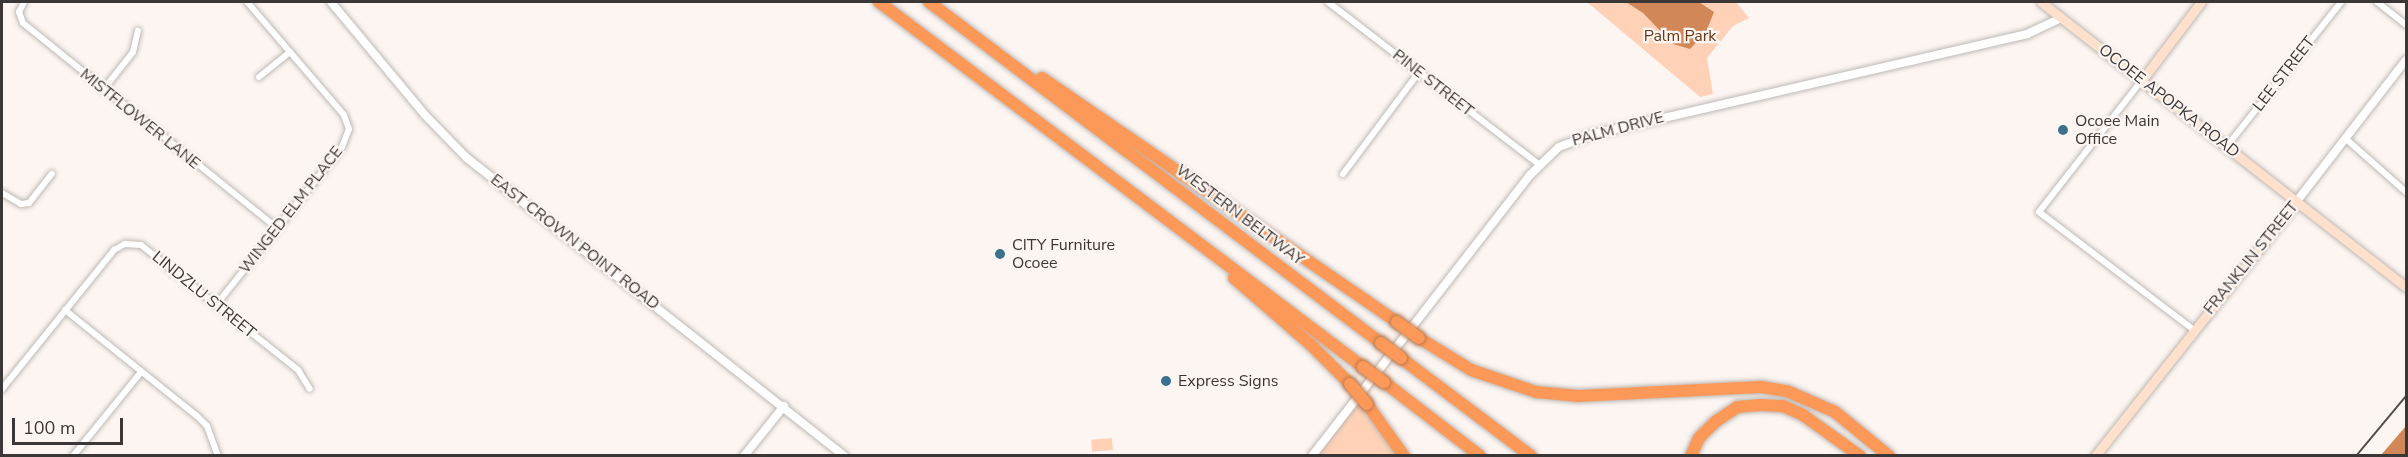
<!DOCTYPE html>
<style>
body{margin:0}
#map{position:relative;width:2408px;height:457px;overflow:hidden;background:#fcf5f1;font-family:"Nunito Sans",sans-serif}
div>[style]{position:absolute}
.green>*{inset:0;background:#ffd2b7;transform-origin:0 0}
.water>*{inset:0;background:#d18758}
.roads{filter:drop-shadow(0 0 2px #bfb9b5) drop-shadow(0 0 2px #bfb9b5)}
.minor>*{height:6px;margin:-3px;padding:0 3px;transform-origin:3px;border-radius:3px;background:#fff}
.tertiary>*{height:8px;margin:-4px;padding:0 4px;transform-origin:4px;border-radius:4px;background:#fff}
.secondary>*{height:9px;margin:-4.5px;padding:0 4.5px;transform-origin:4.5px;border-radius:4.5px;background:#fee0cd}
.motorway>*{height:12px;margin:-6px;padding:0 6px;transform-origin:6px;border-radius:6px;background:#fd9958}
.rail>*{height:2px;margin:-1px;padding:0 1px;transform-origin:1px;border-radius:1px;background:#504c4b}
.bridges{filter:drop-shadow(0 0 2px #b9774c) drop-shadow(0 0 2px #b9774c)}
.motorway-bridge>*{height:12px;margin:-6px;padding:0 6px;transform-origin:6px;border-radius:6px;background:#fd9958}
.dots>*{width:16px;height:16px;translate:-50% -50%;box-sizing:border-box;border:3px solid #fcf5f1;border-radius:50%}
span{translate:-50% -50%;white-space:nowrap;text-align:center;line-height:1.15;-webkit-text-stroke:4.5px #fcf5f1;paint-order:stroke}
.park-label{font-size:16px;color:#693715}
.street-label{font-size:16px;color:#3a3736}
.poi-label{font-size:16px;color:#3a3736}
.left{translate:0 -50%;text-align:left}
.frame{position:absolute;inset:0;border:3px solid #3a3736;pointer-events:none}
.scale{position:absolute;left:12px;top:418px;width:111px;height:27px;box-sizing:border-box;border:3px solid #3a3736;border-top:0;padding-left:8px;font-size:18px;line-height:21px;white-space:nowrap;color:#3a3736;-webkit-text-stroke:4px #fcf5f1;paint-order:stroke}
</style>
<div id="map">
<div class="green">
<i style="clip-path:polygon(1587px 2px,1736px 2px,1749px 18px,1733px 26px,1707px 58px,1713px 94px,1700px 97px)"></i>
<i style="clip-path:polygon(1358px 393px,1403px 456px,1312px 456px)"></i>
<i style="left:1112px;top:438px;width:12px;height:21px;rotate:85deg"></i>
</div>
<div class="water">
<i style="clip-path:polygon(1626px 2px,1699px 2px,1714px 12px,1706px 32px,1690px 49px,1673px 44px,1643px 13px)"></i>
<i style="clip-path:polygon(2406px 426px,2406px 455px,2381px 455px)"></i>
</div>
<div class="roads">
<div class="minor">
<i style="left:24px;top:2px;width:11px;rotate:117deg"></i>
<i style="left:19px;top:12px;width:12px;rotate:70deg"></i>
<i style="left:23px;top:23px;width:326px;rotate:38.9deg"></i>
<i style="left:1328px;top:2px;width:265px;rotate:37.6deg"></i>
<i style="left:2377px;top:2px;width:37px;rotate:38deg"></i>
<i style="left:259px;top:77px;width:40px;rotate:-39deg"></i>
<i style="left:2142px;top:80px;width:167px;rotate:128deg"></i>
<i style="left:2039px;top:212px;width:195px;rotate:37.3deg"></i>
<i style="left:103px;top:90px;width:48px;rotate:-51.7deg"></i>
<i style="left:133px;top:52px;width:22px;rotate:-77deg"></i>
<i style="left:2345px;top:138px;width:81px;rotate:41.5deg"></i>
<i style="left:2227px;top:146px;width:184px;rotate:-51.6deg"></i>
<i style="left:1343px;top:174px;width:127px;rotate:-53.3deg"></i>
<i style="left:2px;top:193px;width:22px;rotate:30deg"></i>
<i style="left:21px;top:204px;width:8px;rotate:-7deg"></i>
<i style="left:29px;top:203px;width:37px;rotate:-52deg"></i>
<i style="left:216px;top:305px;width:202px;rotate:-51.4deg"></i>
<i style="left:342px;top:147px;width:19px;rotate:-69deg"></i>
<i style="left:349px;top:129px;width:15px;rotate:-110deg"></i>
<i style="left:344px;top:115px;width:149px;rotate:-130.6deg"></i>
<i style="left:65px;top:310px;width:169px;rotate:38.8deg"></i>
<i style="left:197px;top:416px;width:14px;rotate:45deg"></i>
<i style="left:207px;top:426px;width:32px;rotate:70deg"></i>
<i style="left:2px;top:389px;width:179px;rotate:-51.1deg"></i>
<i style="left:114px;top:250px;width:13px;rotate:-29deg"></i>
<i style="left:125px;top:244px;width:16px;rotate:4deg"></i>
<i style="left:141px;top:245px;width:201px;rotate:38.5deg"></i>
<i style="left:298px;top:370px;width:22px;rotate:58deg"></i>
<i style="left:73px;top:456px;width:108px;rotate:-51deg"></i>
</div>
<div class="tertiary">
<i style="left:331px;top:2px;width:147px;rotate:50.2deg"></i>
<i style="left:425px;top:115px;width:60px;rotate:45.7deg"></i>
<i style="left:467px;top:158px;width:481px;rotate:38.3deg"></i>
<i style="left:2297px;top:201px;width:178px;rotate:-52.3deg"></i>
<i style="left:744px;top:456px;width:64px;rotate:-51.3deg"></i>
<i style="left:1312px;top:456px;width:356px;rotate:-52.2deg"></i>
<i style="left:1530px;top:175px;width:40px;rotate:-44deg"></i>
<i style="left:1559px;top:147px;width:33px;rotate:-21deg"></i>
<i style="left:1590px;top:135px;width:449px;rotate:-13deg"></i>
<i style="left:2027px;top:34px;width:38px;rotate:-25deg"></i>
</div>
<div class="secondary">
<i style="left:2041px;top:2px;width:463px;rotate:38deg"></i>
<i style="left:2142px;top:80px;width:98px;rotate:-52.9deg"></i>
<i style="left:2095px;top:456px;width:325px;rotate:-51.6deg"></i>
</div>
<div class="motorway">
<i style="left:879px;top:2px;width:606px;rotate:37.02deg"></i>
<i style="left:929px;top:2px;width:566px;rotate:37.03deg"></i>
<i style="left:1042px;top:78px;width:431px;rotate:34.5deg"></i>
<i style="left:1234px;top:278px;width:101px;rotate:41deg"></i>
<i style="left:1310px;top:344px;width:57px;rotate:45deg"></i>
<i style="left:1419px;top:338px;width:61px;rotate:31.6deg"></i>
<i style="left:1471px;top:370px;width:69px;rotate:18.7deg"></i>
<i style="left:1536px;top:392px;width:42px;rotate:5.4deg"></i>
<i style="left:1578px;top:396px;width:183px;rotate:-2.8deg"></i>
<i style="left:1761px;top:387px;width:26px;rotate:9deg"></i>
<i style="left:1787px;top:391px;width:52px;rotate:23.6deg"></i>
<i style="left:1835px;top:412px;width:70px;rotate:39.2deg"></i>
<i style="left:1401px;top:358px;width:163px;rotate:37deg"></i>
<i style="left:1384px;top:382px;width:121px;rotate:37.6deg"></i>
<i style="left:1367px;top:404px;width:64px;rotate:54.6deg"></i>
<i style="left:1691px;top:456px;width:20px;rotate:-66deg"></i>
<i style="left:1699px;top:438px;width:23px;rotate:-45deg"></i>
<i style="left:1715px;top:422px;width:27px;rotate:-34deg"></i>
<i style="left:1737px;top:407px;width:24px;rotate:-5deg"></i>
<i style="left:1761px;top:405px;width:22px;rotate:3deg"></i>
<i style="left:1783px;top:406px;width:22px;rotate:24deg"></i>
<i style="left:1803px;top:415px;width:70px;rotate:35.7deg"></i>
</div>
</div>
<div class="rail">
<i style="left:2356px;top:456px;width:78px;rotate:-50.2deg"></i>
</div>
<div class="bridges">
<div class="motorway-bridge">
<i style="left:1397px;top:322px;width:27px;rotate:36deg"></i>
<i style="left:1381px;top:343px;width:25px;rotate:37deg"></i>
<i style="left:1363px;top:367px;width:26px;rotate:36deg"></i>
<i style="left:1350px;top:384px;width:26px;rotate:50deg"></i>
</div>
</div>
<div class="dots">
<i style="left:2063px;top:130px;background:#3b718c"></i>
<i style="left:1000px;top:254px;background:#3b718c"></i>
<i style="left:1166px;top:381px;background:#3b718c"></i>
</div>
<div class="park-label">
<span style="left:1680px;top:36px">Palm Park</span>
</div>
<div class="street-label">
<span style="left:2284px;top:74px;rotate:-52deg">LEE STREET</span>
<span style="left:1433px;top:83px;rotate:38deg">PINE STREET</span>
<span style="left:2169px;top:101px;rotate:38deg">OCOEE APOPKA ROAD</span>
<span style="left:140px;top:119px;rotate:39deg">MISTFLOWER LANE</span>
<span style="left:1618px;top:129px;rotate:-15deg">PALM DRIVE</span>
<span style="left:291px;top:210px;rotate:-52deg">WINGED ELM PLACE</span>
<span style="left:1240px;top:215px;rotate:37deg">WESTERN BELTWAY</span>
<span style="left:575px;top:242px;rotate:38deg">EAST CROWN POINT ROAD</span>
<span style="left:2251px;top:258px;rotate:-51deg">FRANKLIN STREET</span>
<span style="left:204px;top:295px;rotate:39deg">LINDZLU STREET</span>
</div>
<div class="poi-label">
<span class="left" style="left:2075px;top:130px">Ocoee Main<br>Office</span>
<span class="left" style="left:1012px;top:254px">CITY Furniture<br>Ocoee</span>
<span class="left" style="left:1178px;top:381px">Express Signs</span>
</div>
<div class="frame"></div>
<div class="scale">100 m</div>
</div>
